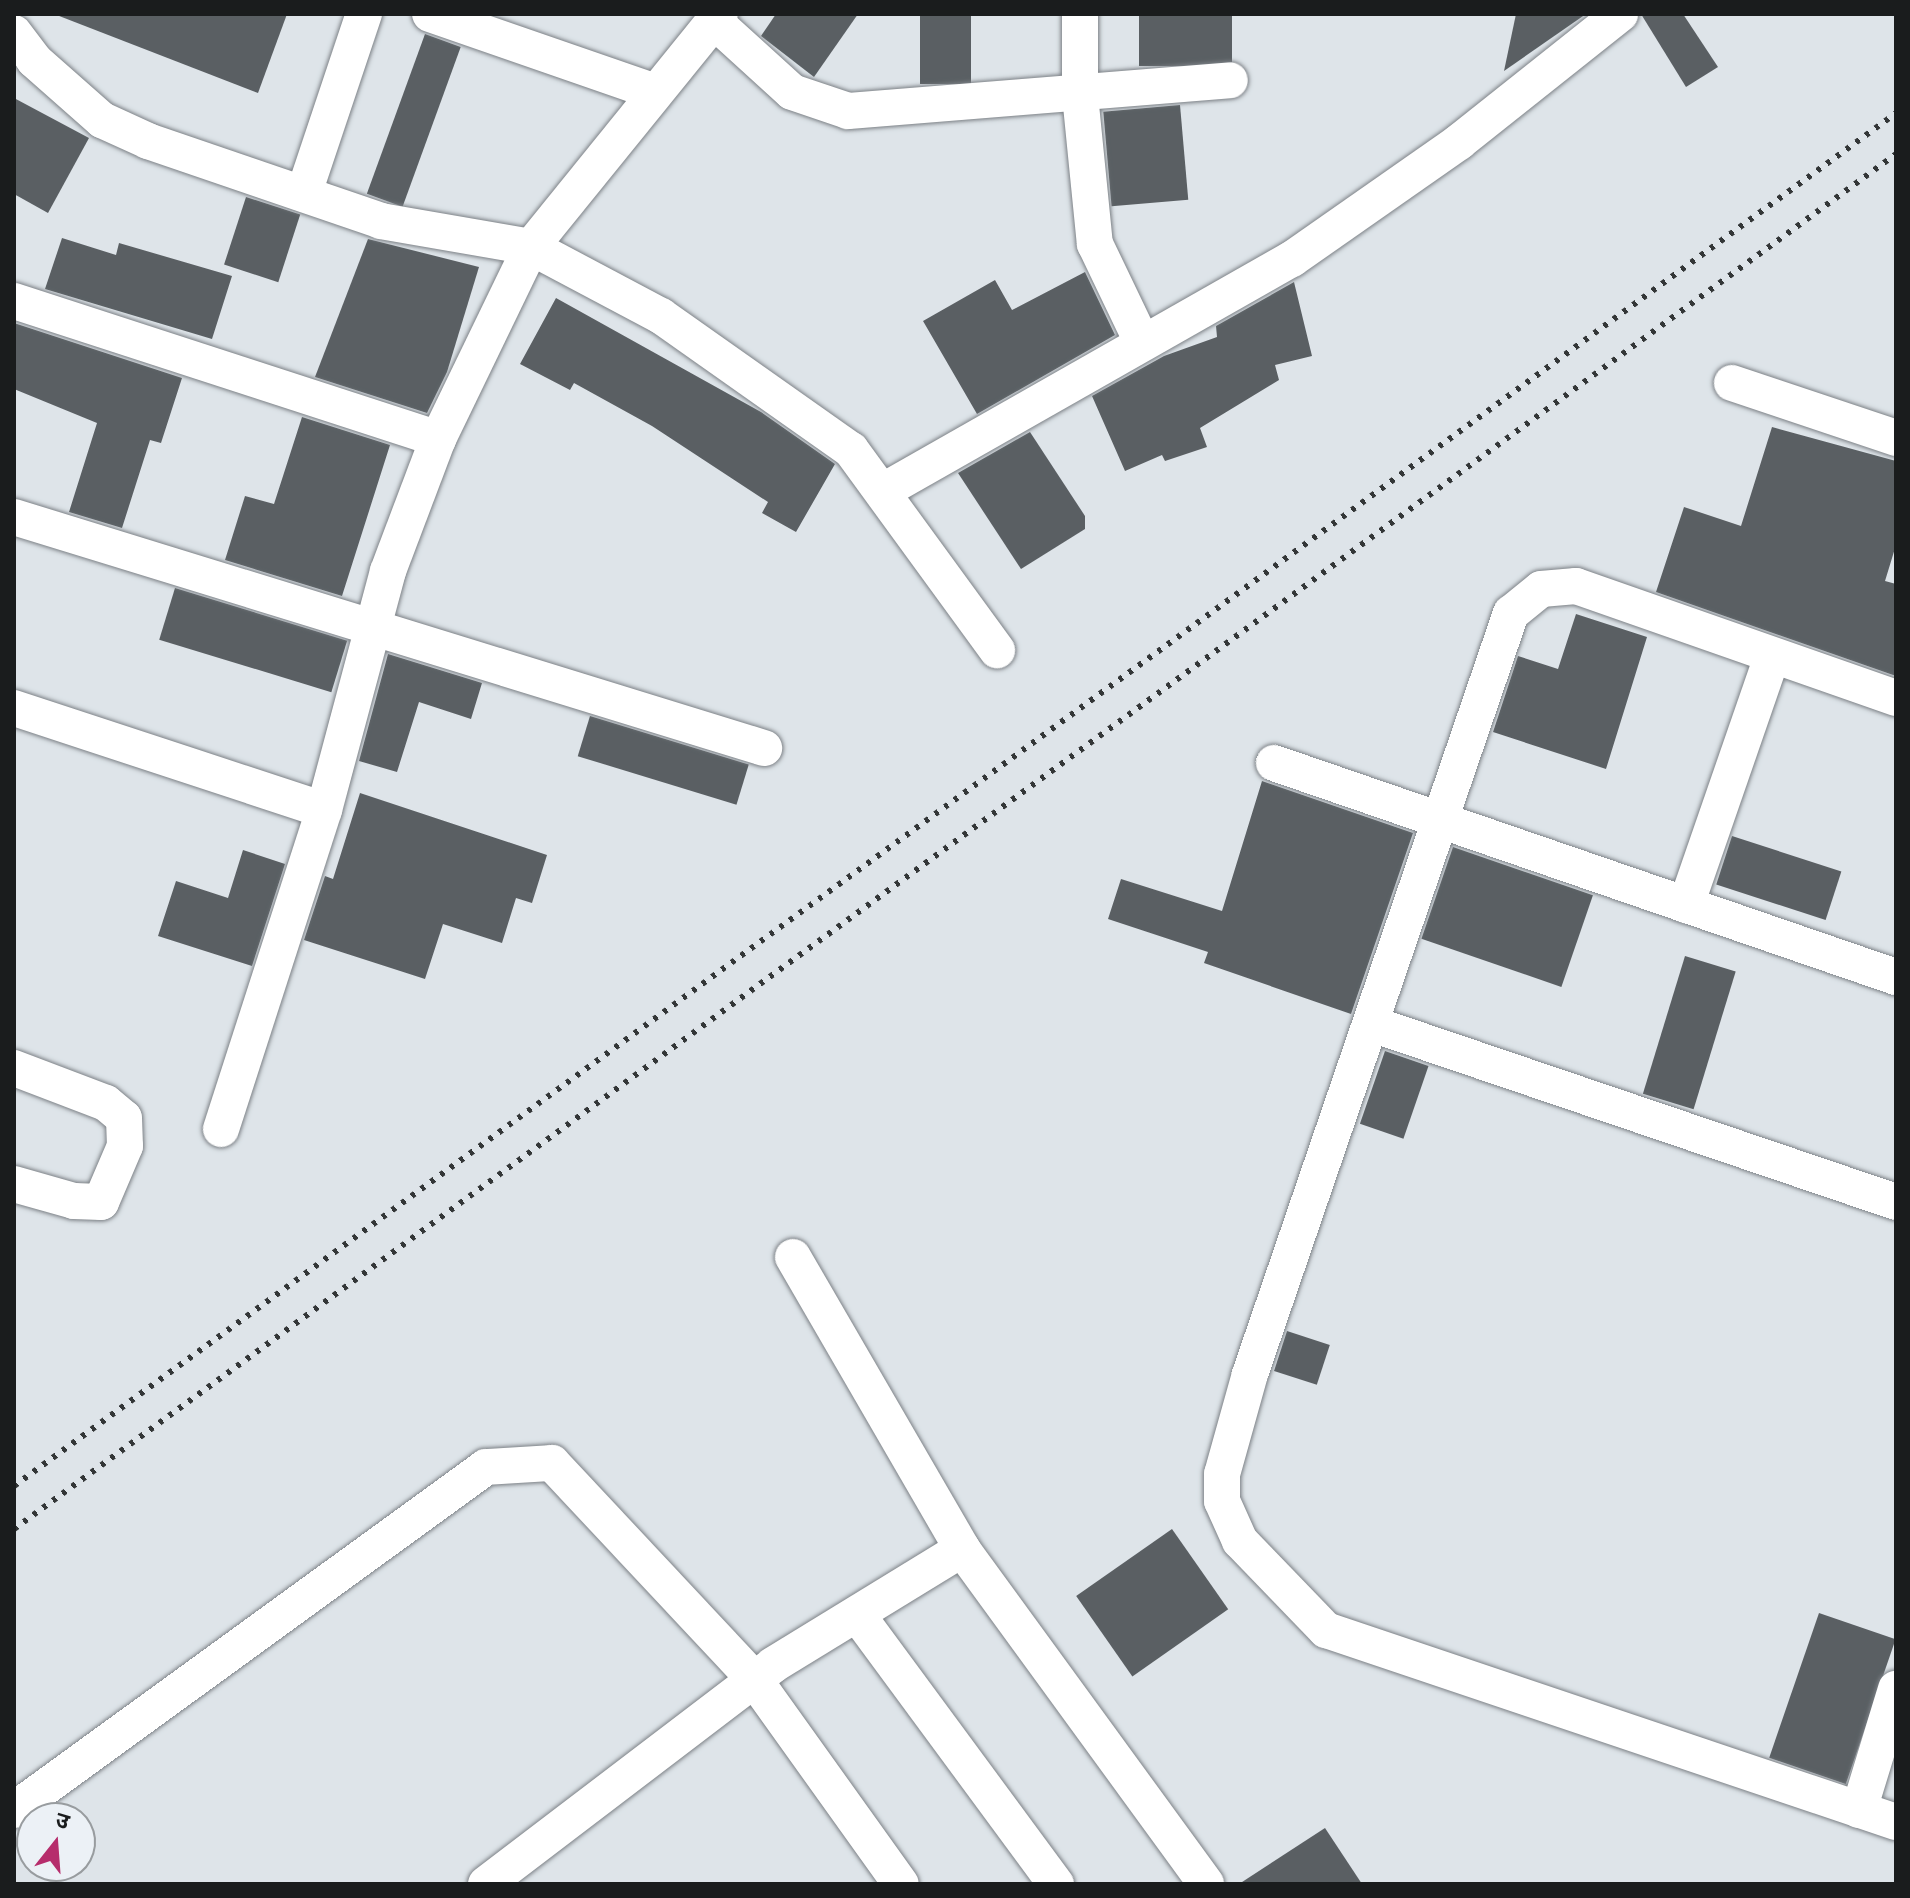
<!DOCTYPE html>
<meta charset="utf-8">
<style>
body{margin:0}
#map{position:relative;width:1910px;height:1898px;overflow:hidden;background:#dee4e9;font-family:"Fira Sans","Noto Sans Devanagari",sans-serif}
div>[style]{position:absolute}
.building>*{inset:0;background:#5a5f63;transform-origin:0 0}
.roads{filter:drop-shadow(0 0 2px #7c8186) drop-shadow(0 0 2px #7c8186)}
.street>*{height:36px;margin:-18px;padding:0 18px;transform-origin:18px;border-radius:18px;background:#fff}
.rail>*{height:6px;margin-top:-3px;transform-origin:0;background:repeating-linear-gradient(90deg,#333637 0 4px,transparent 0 12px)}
span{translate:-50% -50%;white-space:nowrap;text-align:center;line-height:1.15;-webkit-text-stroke:8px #ecf1f6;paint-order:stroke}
.frame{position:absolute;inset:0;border:16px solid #1a1c1d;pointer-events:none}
.north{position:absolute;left:16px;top:1802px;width:80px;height:80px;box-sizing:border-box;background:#ecf1f6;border:2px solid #989c9f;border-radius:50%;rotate:17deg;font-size:22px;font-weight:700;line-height:32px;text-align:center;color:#1a1c1d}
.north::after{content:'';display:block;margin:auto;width:28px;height:36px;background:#b62d6c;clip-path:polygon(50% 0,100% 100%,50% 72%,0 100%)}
</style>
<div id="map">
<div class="building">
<i style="clip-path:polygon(54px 14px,287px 14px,258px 93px)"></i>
<i style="clip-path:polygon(776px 14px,858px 14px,814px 77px,761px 36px)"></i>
<i style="left:920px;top:14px;width:51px;height:70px"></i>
<i style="left:1139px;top:14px;width:93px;height:52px"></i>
<i style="clip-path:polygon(1516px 14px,1586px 14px,1504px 71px)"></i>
<i style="clip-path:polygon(1641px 14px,1683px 14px,1718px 67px,1686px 87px)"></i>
<i style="left:425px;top:34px;width:38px;height:170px;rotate:20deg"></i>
<i style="clip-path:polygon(14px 98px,89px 138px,48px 213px,14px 194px)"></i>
<i style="left:1180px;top:105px;width:95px;height:77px;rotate:85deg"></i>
<i style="left:246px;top:197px;width:57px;height:71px;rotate:18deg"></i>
<i style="clip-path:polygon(62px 238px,116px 255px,119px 243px,232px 276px,212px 339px,45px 289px)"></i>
<i style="clip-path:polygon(368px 239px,479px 267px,447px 372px,427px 413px,315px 377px)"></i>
<i style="clip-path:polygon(1085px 272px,1115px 335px,977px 414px,923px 321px,995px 280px,1012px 310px)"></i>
<i style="clip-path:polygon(1294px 282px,1312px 356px,1275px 365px,1279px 380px,1200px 428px,1207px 447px,1165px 461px,1162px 455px,1125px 471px,1092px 396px,1164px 356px,1217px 337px,1216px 326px)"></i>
<i style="clip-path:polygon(556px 298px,761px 412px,835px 464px,796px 532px,762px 513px,768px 502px,652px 426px,574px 383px,570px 390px,520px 364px)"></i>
<i style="clip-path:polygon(14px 323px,182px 378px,161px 443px,150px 440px,122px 528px,69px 512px,97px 423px,14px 389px)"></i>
<i style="clip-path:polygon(302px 417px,390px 445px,342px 596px,225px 560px,245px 496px,274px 504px)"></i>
<i style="clip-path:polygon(1772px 427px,1896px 461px,1896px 545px,1885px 581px,1896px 584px,1896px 676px,1656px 592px,1684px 507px,1741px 526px)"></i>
<i style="clip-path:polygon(1030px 432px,1085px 516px,1085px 529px,1021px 569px,958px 473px)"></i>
<i style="left:175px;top:588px;width:180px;height:54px;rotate:17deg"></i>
<i style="clip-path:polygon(1576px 614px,1647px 637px,1606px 769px,1493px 732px,1518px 656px,1558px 669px)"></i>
<i style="clip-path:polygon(388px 654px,482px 683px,471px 719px,419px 702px,397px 772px,359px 761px)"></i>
<i style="left:590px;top:716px;width:166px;height:42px;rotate:17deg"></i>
<i style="clip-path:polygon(1262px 781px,1413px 833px,1351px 1014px,1204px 963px,1208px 952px,1108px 919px,1121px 879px,1222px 911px)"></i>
<i style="clip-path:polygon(360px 793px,547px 855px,532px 903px,516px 898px,502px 943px,443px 924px,425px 979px,304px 940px,325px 876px,333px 879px)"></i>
<i style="left:1732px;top:836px;width:115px;height:51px;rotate:18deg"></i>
<i style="left:1453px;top:847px;width:148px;height:97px;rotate:19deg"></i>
<i style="clip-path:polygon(243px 850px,285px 864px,252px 966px,158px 936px,176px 881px,228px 898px)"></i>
<i style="left:1685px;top:956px;width:53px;height:144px;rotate:17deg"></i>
<i style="left:1385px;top:1051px;width:46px;height:77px;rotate:19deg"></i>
<i style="left:1287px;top:1331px;width:45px;height:42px;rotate:18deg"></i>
<i style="left:1172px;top:1529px;width:98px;height:117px;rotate:55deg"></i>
<i style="left:1819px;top:1613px;width:81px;height:153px;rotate:19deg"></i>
<i style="clip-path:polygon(1325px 1828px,1362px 1884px,1239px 1884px)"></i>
</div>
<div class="roads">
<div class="street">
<i style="left:430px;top:14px;width:238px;rotate:19.1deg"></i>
<i style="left:1080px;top:14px;width:81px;rotate:90deg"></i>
<i style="left:1080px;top:95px;width:150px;rotate:84.3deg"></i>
<i style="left:1095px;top:244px;width:106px;rotate:64.4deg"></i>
<i style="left:714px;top:21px;width:105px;rotate:42.3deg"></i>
<i style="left:792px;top:92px;width:59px;rotate:18.7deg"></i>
<i style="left:848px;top:111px;width:383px;rotate:-4.6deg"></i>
<i style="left:14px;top:33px;width:34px;rotate:53deg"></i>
<i style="left:34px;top:60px;width:91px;rotate:41.4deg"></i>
<i style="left:102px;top:120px;width:51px;rotate:24.5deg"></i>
<i style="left:148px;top:141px;width:246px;rotate:18.9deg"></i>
<i style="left:381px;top:221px;width:152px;rotate:9.8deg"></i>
<i style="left:531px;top:247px;width:147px;rotate:28deg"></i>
<i style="left:661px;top:316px;width:232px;rotate:35.2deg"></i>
<i style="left:851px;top:450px;width:248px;rotate:53.9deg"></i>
<i style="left:305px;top:190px;width:186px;rotate:-71.5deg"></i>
<i style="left:14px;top:301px;width:446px;rotate:18deg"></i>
<i style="left:1732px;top:383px;width:173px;rotate:18.5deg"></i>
<i style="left:885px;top:490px;width:468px;rotate:-29.6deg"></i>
<i style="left:1292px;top:259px;width:204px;rotate:-35deg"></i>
<i style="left:1459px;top:142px;width:206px;rotate:-38.5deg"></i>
<i style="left:14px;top:517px;width:785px;rotate:17.12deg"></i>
<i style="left:1896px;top:698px;width:339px;rotate:-160.7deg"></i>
<i style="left:1576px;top:586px;width:35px;rotate:175deg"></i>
<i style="left:1541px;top:589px;width:38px;rotate:141deg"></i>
<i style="left:1511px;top:613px;width:805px;rotate:108.93deg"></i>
<i style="left:1250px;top:1374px;width:104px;rotate:105.6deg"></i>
<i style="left:1222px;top:1474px;width:27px;rotate:90deg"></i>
<i style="left:1222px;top:1501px;width:44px;rotate:65.8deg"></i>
<i style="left:1240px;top:1541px;width:124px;rotate:46deg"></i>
<i style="left:1326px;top:1630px;width:601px;rotate:18.62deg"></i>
<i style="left:14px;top:708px;width:326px;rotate:18.2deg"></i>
<i style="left:1274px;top:763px;width:658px;rotate:18.99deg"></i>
<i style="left:1686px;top:905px;width:263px;rotate:-70.9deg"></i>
<i style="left:1372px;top:1024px;width:553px;rotate:18.76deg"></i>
<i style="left:14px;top:1068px;width:98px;rotate:20.8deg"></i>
<i style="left:106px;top:1103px;width:23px;rotate:40deg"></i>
<i style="left:124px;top:1118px;width:28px;rotate:88deg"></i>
<i style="left:125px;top:1146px;width:61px;rotate:113.2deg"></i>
<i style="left:101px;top:1202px;width:27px;rotate:-178deg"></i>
<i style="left:74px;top:1201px;width:62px;rotate:-164.2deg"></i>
<i style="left:221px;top:1129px;width:335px;rotate:-72.1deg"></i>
<i style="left:324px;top:810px;width:247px;rotate:-75deg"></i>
<i style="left:388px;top:571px;width:141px;rotate:-69.3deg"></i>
<i style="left:438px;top:439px;width:213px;rotate:-64.2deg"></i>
<i style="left:531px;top:247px;width:300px;rotate:-51deg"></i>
<i style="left:793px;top:1257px;width:337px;rotate:59.9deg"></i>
<i style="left:859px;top:1617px;width:332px;rotate:53.6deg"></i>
<i style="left:14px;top:1810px;width:583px;rotate:-36.01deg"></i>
<i style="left:486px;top:1467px;width:66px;rotate:-3.5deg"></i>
<i style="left:552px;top:1463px;width:296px;rotate:46.9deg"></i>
<i style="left:754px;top:1679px;width:252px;rotate:54.4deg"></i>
<i style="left:1859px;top:1810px;width:127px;rotate:-73deg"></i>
<i style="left:486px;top:1884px;width:361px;rotate:-37.3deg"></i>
<i style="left:773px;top:1665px;width:222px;rotate:-31.5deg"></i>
<i style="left:962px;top:1549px;width:414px;rotate:53.9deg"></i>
</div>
</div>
<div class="rail">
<i style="left:14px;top:1486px;width:2330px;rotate:-36.11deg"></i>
<i style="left:14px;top:1529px;width:2331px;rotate:-36.15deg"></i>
</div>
<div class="frame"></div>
<div class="north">उ</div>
</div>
